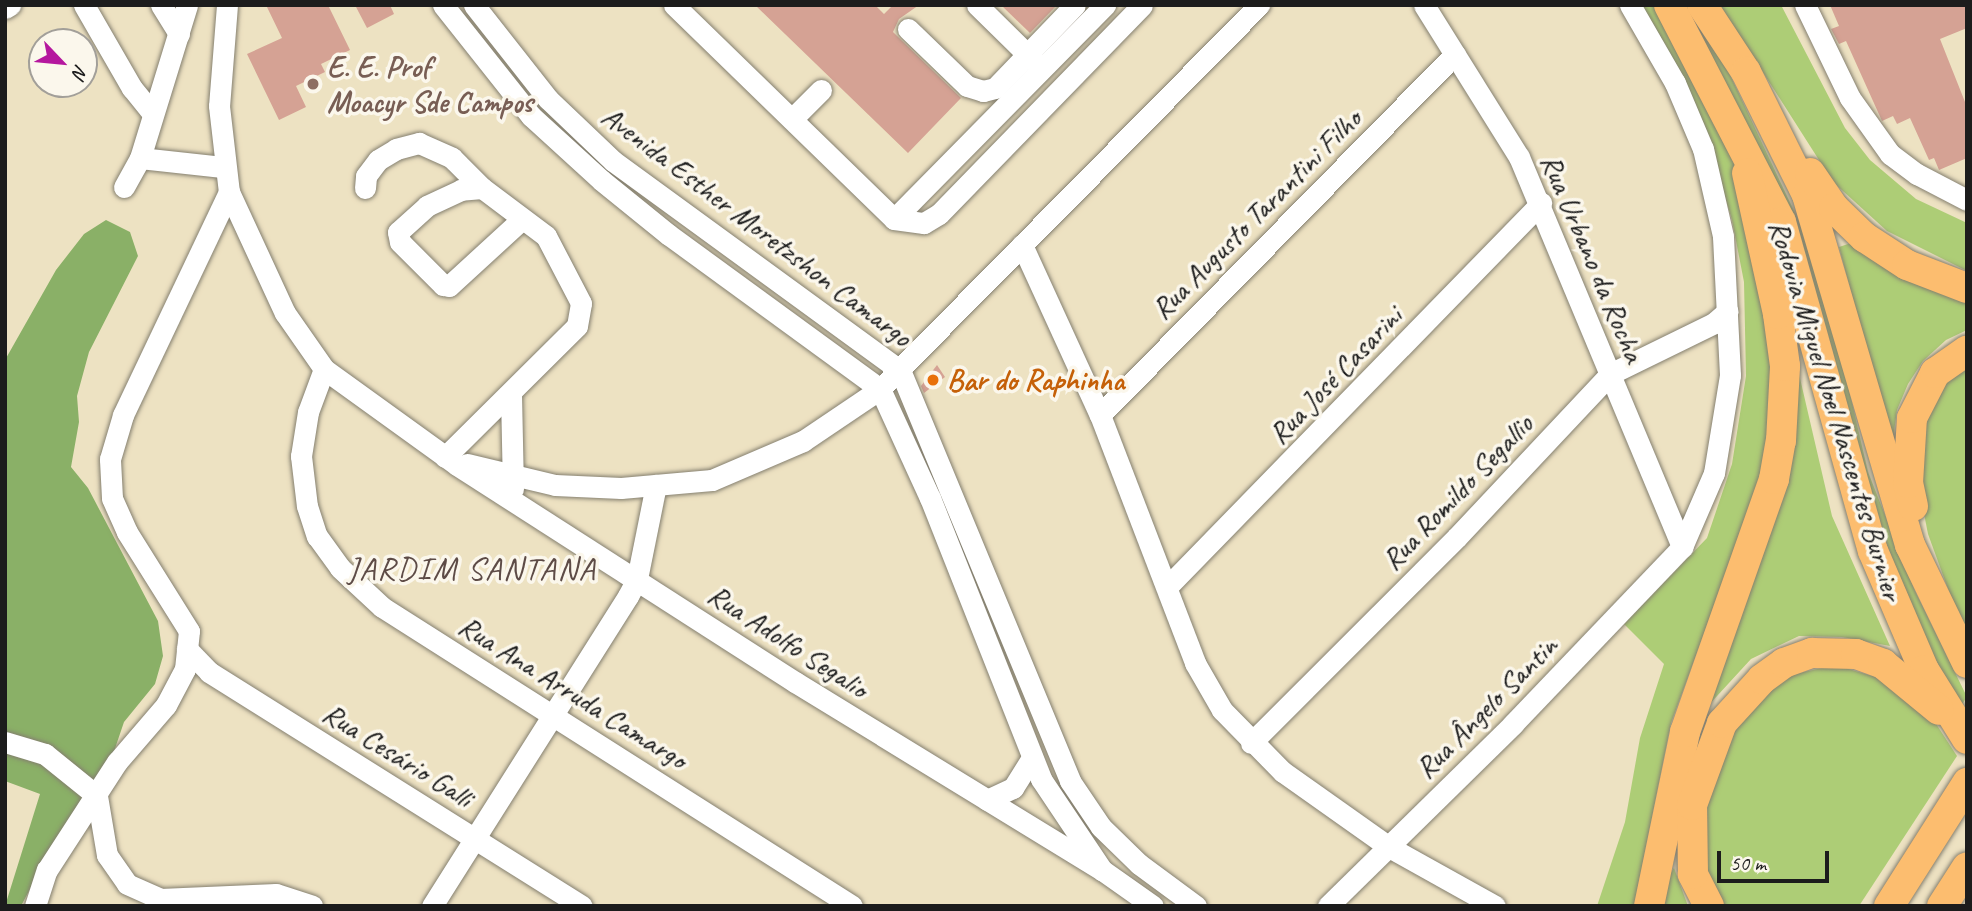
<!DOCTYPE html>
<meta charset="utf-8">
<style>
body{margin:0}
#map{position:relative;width:1972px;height:911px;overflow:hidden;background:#ede2c2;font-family:Caveat,sans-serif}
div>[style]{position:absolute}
.green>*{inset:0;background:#adcd76}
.forest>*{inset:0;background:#8ab067}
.building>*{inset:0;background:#d5a294}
.roads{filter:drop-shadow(0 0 2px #847f6f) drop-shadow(0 0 2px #847f6f)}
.minor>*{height:21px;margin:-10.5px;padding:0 10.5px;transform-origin:10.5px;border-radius:10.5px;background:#fff}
.highway>*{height:30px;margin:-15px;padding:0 15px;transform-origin:15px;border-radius:15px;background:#fcbd6f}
.dots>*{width:19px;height:19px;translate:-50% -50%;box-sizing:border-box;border:4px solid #fbf7ec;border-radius:50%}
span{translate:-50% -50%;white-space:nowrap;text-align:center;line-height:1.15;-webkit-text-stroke:7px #fbf7ec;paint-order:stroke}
.education-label{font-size:30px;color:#785e54;font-weight:700}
.left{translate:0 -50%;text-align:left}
.street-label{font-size:30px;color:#1c1c1c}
.food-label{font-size:30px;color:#c56008;font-weight:700}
.neighbourhood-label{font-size:32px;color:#5d4b46;letter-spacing:2px}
.frame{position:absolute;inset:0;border:7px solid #1c1c1c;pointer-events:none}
.north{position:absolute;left:28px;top:28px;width:70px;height:70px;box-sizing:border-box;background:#fbf7ec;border:2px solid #a29f99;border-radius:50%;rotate:116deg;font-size:19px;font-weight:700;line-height:28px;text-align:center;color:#1c1c1c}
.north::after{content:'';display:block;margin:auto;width:24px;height:32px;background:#b5179e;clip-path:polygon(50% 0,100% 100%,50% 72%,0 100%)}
.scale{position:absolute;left:1717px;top:851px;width:112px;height:32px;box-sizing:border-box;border:4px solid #1c1c1c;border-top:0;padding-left:9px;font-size:21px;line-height:24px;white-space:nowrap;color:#1c1c1c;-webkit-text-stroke:5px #fbf7ec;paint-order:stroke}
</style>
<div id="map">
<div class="green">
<i style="clip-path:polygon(1636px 5px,1660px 5px,1736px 166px,1770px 322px,1771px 409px,1758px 487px,1671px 723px,1634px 906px,1597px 906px,1625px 822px,1640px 738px,1664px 664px,1624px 624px,1707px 538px,1732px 464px,1746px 376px,1744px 282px,1732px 220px,1719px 177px)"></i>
<i style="clip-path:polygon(1676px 5px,1692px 5px,1723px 60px,1802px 228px,1832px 317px,1868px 472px,1915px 591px,1967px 697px,1960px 707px,1915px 625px)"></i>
<i style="clip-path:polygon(1720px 5px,1781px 5px,1845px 128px,1870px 160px,1916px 199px,1967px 223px,1967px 271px,1887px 231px,1833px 182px)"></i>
<i style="clip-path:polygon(1854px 242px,1967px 295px,1967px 330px,1946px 340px,1923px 361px,1908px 384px,1897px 410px,1892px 446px,1839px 247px)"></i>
<i style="clip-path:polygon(1967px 362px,1967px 641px,1928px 534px,1918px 483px,1918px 437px,1939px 381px)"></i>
<i style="clip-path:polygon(1799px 374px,1832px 516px,1890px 646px,1842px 637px,1799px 636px,1751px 659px,1706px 708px)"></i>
<i style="clip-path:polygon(1835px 665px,1879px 678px,1929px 713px,1957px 756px,1859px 906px,1718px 906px,1703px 884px,1696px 826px,1714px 765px,1743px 712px,1786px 676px)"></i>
<i style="clip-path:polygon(1674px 868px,1688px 906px,1659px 906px,1665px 881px)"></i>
</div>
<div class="forest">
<i style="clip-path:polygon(106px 220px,130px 232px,138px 256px,89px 352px,77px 396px,79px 422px,71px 467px,88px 488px,158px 621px,163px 656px,155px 684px,124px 722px,106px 775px,47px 857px,21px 906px,5px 906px,40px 794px,5px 781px,5px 360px,56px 270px,84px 234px)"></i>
</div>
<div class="building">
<i style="clip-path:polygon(266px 5px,328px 5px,350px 50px,321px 64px,325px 72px,296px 86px,306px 107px,279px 120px,247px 54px,282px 38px)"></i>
<i style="clip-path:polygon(355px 5px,390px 5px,394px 14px,367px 28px)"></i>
<i style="clip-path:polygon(755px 5px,875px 5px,884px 14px,893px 5px,919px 5px,899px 19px,893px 32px,961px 98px,908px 153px)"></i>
<i style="clip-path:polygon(1001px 5px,1057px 5px,1030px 33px)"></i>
<i style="clip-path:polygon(1830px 5px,1967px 5px,1967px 28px,1940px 39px,1967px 107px,1967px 158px,1939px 170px,1934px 158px,1929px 160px,1910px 118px,1897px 124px,1893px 116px,1882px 121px,1846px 41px,1839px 44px,1831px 29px,1839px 26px)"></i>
<i style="clip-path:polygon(937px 365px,945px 377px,924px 393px,921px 386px)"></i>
</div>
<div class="roads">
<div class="minor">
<i style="left:84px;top:5px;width:96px;rotate:60deg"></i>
<i style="left:132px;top:88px;width:33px;rotate:51deg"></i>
<i style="left:161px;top:5px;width:34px;rotate:58deg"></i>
<i style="left:227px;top:5px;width:101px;rotate:94.5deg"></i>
<i style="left:219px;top:106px;width:87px;rotate:83.4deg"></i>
<i style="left:229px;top:192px;width:133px;rotate:65.2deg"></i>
<i style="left:285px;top:313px;width:68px;rotate:55.1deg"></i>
<i style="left:324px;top:369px;width:164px;rotate:35.8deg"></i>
<i style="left:457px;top:465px;width:402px;rotate:32.7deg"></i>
<i style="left:795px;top:682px;width:360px;rotate:31.5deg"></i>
<i style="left:443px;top:5px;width:142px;rotate:51.6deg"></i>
<i style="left:531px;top:116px;width:95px;rotate:42.4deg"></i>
<i style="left:601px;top:180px;width:87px;rotate:39deg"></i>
<i style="left:669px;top:235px;width:261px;rotate:36.1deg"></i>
<i style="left:880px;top:389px;width:120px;rotate:65.4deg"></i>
<i style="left:930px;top:498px;width:302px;rotate:68.4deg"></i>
<i style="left:1041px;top:779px;width:110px;rotate:56.2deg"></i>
<i style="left:1102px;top:870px;width:62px;rotate:35.2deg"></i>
<i style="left:474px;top:5px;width:120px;rotate:51.8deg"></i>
<i style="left:548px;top:99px;width:90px;rotate:43.6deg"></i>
<i style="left:613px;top:161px;width:355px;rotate:36.1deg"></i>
<i style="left:900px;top:370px;width:445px;rotate:67.5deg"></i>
<i style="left:1070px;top:781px;width:55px;rotate:56deg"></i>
<i style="left:1101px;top:827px;width:53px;rotate:44.2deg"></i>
<i style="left:1139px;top:864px;width:71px;rotate:36.4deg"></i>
<i style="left:674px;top:5px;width:307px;rotate:44.2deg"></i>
<i style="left:894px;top:219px;width:30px;rotate:8deg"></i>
<i style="left:924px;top:223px;width:17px;rotate:-31deg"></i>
<i style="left:939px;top:214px;width:291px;rotate:-45.8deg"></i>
<i style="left:977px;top:5px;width:84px;rotate:44.5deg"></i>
<i style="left:1424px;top:5px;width:179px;rotate:58deg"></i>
<i style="left:1519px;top:157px;width:423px;rotate:67.3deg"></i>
<i style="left:1805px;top:5px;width:103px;rotate:64.2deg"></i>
<i style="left:1850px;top:98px;width:69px;rotate:54.5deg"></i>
<i style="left:1890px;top:154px;width:34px;rotate:37deg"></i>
<i style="left:1917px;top:174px;width:56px;rotate:27.5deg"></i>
<i style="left:5px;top:8px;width:6px;rotate:-31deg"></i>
<i style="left:908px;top:29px;width:82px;rotate:44deg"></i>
<i style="left:967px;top:86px;width:17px;rotate:17deg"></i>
<i style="left:983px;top:91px;width:12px;rotate:-14deg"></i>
<i style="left:995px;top:88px;width:115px;rotate:-46.1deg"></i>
<i style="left:792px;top:119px;width:41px;rotate:-45deg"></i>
<i style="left:140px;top:158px;width:83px;rotate:6.2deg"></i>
<i style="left:124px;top:187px;width:33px;rotate:-61deg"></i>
<i style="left:140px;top:158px;width:160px;rotate:-72.9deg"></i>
<i style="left:365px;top:188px;width:12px;rotate:-85deg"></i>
<i style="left:366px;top:176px;width:20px;rotate:-53deg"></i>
<i style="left:378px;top:160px;width:21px;rotate:-31deg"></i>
<i style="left:396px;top:149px;width:24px;rotate:-15deg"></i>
<i style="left:419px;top:143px;width:36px;rotate:24deg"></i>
<i style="left:452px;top:158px;width:42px;rotate:45deg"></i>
<i style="left:894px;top:219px;width:301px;rotate:-45.4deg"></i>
<i style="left:1022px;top:245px;width:187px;rotate:65.4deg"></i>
<i style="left:1100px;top:415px;width:266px;rotate:69deg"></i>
<i style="left:1195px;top:663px;width:54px;rotate:60.1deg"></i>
<i style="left:1222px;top:710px;width:87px;rotate:45.5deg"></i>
<i style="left:1283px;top:772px;width:130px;rotate:35.3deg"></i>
<i style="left:1389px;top:847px;width:121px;rotate:29.1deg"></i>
<i style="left:324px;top:369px;width:46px;rotate:110.4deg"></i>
<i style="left:308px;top:412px;width:45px;rotate:99deg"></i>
<i style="left:301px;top:456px;width:50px;rotate:83.2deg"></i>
<i style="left:307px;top:506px;width:32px;rotate:72deg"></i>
<i style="left:317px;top:536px;width:39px;rotate:54deg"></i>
<i style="left:340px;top:568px;width:57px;rotate:42.9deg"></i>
<i style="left:382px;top:607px;width:557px;rotate:32.46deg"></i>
<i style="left:511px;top:394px;width:95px;rotate:88.8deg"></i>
<i style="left:1100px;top:415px;width:506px;rotate:-45.48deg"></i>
<i style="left:445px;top:457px;width:186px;rotate:-44.8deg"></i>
<i style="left:577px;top:326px;width:23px;rotate:-80deg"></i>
<i style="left:581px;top:303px;width:76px;rotate:-117.6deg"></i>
<i style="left:546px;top:236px;width:80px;rotate:-143.1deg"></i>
<i style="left:482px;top:188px;width:21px;rotate:175deg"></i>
<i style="left:461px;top:190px;width:38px;rotate:155deg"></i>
<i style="left:427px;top:206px;width:39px;rotate:138deg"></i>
<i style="left:398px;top:232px;width:10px;rotate:79deg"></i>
<i style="left:400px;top:242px;width:61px;rotate:45deg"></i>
<i style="left:443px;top:285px;width:6px;rotate:9deg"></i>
<i style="left:449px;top:286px;width:98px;rotate:-42.5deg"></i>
<i style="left:467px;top:464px;width:90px;rotate:13.4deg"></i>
<i style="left:555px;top:485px;width:66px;rotate:2.6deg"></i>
<i style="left:621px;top:488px;width:91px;rotate:-5deg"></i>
<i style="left:712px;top:480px;width:99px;rotate:-23.2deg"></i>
<i style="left:803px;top:441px;width:93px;rotate:-34deg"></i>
<i style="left:880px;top:389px;width:540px;rotate:-45.38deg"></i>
<i style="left:1168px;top:586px;width:535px;rotate:-45.76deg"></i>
<i style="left:187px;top:649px;width:32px;rotate:46deg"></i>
<i style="left:209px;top:672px;width:440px;rotate:32.1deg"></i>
<i style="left:5px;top:742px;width:42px;rotate:16.7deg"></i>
<i style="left:45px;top:754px;width:67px;rotate:38.9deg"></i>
<i style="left:1251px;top:743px;width:291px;rotate:-45deg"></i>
<i style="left:1457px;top:537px;width:224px;rotate:-46.8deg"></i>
<i style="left:1610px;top:374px;width:116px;rotate:-26.1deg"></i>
<i style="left:1714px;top:323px;width:18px;rotate:-41deg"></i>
<i style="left:97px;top:796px;width:60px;rotate:80.4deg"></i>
<i style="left:107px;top:855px;width:35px;rotate:55deg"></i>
<i style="left:127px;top:884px;width:36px;rotate:24deg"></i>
<i style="left:160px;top:899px;width:116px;rotate:-2.5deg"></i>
<i style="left:276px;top:894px;width:38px;rotate:18deg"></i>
<i style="left:987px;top:800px;width:29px;rotate:-25deg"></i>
<i style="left:1013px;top:788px;width:36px;rotate:-58deg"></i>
<i style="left:35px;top:906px;width:38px;rotate:-72deg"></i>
<i style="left:47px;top:870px;width:129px;rotate:-57.1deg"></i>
<i style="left:117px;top:762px;width:75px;rotate:-49.3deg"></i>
<i style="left:166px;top:705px;width:41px;rotate:-62.2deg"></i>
<i style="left:185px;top:669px;width:38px;rotate:-84deg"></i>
<i style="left:189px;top:631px;width:117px;rotate:-122.1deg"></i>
<i style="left:127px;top:532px;width:37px;rotate:-114deg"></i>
<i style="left:112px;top:498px;width:39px;rotate:-93deg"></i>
<i style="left:110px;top:459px;width:46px;rotate:-73.5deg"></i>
<i style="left:123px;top:415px;width:247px;rotate:-64.6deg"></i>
<i style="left:432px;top:906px;width:367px;rotate:-57.7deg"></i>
<i style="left:628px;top:596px;width:19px;rotate:-62deg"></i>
<i style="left:637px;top:579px;width:96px;rotate:-78.6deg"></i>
<i style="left:1328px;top:906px;width:260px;rotate:-44.5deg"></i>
<i style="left:1513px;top:724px;width:245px;rotate:-46.3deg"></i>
<i style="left:1682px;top:547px;width:81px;rotate:-66.6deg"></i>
<i style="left:1714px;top:473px;width:99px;rotate:-80.7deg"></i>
<i style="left:1730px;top:375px;width:139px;rotate:-92.9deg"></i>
<i style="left:1723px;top:236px;width:89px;rotate:-102.9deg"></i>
<i style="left:1703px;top:149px;width:72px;rotate:-113deg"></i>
<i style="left:1675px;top:83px;width:90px;rotate:-120deg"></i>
</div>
<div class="highway">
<i style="left:1669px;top:5px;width:244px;rotate:62.7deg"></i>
<i style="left:1781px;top:222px;width:342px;rotate:74.4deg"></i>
<i style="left:1873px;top:551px;width:129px;rotate:66.8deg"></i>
<i style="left:1924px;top:670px;width:81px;rotate:58.1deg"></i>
<i style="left:1702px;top:5px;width:80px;rotate:56.7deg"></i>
<i style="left:1746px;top:72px;width:137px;rotate:63.6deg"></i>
<i style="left:1807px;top:195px;width:365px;rotate:73.6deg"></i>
<i style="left:1910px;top:545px;width:131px;rotate:64.2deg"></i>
<i style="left:1810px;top:173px;width:42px;rotate:55.6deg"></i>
<i style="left:1834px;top:208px;width:42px;rotate:44deg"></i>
<i style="left:1864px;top:237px;width:51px;rotate:33.1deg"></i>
<i style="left:1907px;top:265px;width:64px;rotate:21deg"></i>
<i style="left:1913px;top:506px;width:24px;rotate:-102deg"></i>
<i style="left:1908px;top:483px;width:65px;rotate:-86.5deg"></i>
<i style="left:1912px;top:418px;width:51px;rotate:-62.9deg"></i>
<i style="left:1935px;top:373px;width:39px;rotate:-35deg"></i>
<i style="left:1649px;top:906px;width:178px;rotate:-78.3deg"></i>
<i style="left:1685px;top:732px;width:268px;rotate:-70.6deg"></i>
<i style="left:1774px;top:479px;width:39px;rotate:-80deg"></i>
<i style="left:1781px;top:441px;width:75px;rotate:-86.9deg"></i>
<i style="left:1785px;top:366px;width:52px;rotate:-97.7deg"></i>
<i style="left:1778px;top:314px;width:144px;rotate:-102.4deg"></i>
<i style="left:1709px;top:906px;width:36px;rotate:-117deg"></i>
<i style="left:1693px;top:874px;width:69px;rotate:-90.8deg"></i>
<i style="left:1692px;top:805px;width:87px;rotate:-69.9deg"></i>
<i style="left:1722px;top:723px;width:59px;rotate:-47.7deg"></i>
<i style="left:1762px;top:679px;width:27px;rotate:-36deg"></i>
<i style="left:1784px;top:663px;width:30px;rotate:-20deg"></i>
<i style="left:1812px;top:653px;width:44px;rotate:1.3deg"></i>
<i style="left:1856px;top:654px;width:29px;rotate:20deg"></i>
<i style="left:1883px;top:664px;width:72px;rotate:39.4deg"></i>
<i style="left:1889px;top:906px;width:146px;rotate:-57.6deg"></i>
<i style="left:1942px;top:906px;width:46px;rotate:-57.3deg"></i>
</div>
</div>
<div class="dots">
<i style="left:313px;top:84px;background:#8d6e63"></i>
<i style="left:933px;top:380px;background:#e8710a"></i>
</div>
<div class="education-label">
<span class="left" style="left:327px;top:84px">E. E. Prof<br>Moacyr Sde Campos</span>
</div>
<div class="street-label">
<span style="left:1256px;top:214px;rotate:-45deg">Rua Augusto Tarantini Filho</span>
<span style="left:757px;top:226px;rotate:37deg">Avenida Esther Moretzshon Camargo</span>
<span style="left:1593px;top:258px;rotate:67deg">Rua Urbano da Rocha</span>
<span style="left:1335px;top:375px;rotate:-46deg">Rua José Casarini</span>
<span style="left:1836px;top:410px;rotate:73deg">Rodovia Miguel Noel Nascentes Burnier</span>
<span style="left:1457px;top:492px;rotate:-46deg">Rua Romildo Segallio</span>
<span style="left:788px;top:641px;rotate:33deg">Rua Adolfo Segalio</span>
<span style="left:573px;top:692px;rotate:32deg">Rua Ana Arruda Camargo</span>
<span style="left:1486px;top:707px;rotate:-45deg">Rua Ângelo Santin</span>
<span style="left:398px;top:755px;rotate:32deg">Rua Cesário Galli</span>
</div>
<div class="food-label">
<span class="left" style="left:947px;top:380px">Bar do Raphinha</span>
</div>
<div class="neighbourhood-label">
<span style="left:472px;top:569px">JARDIM SANTANA</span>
</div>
<div class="frame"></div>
<div class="north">N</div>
<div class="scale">50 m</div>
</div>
